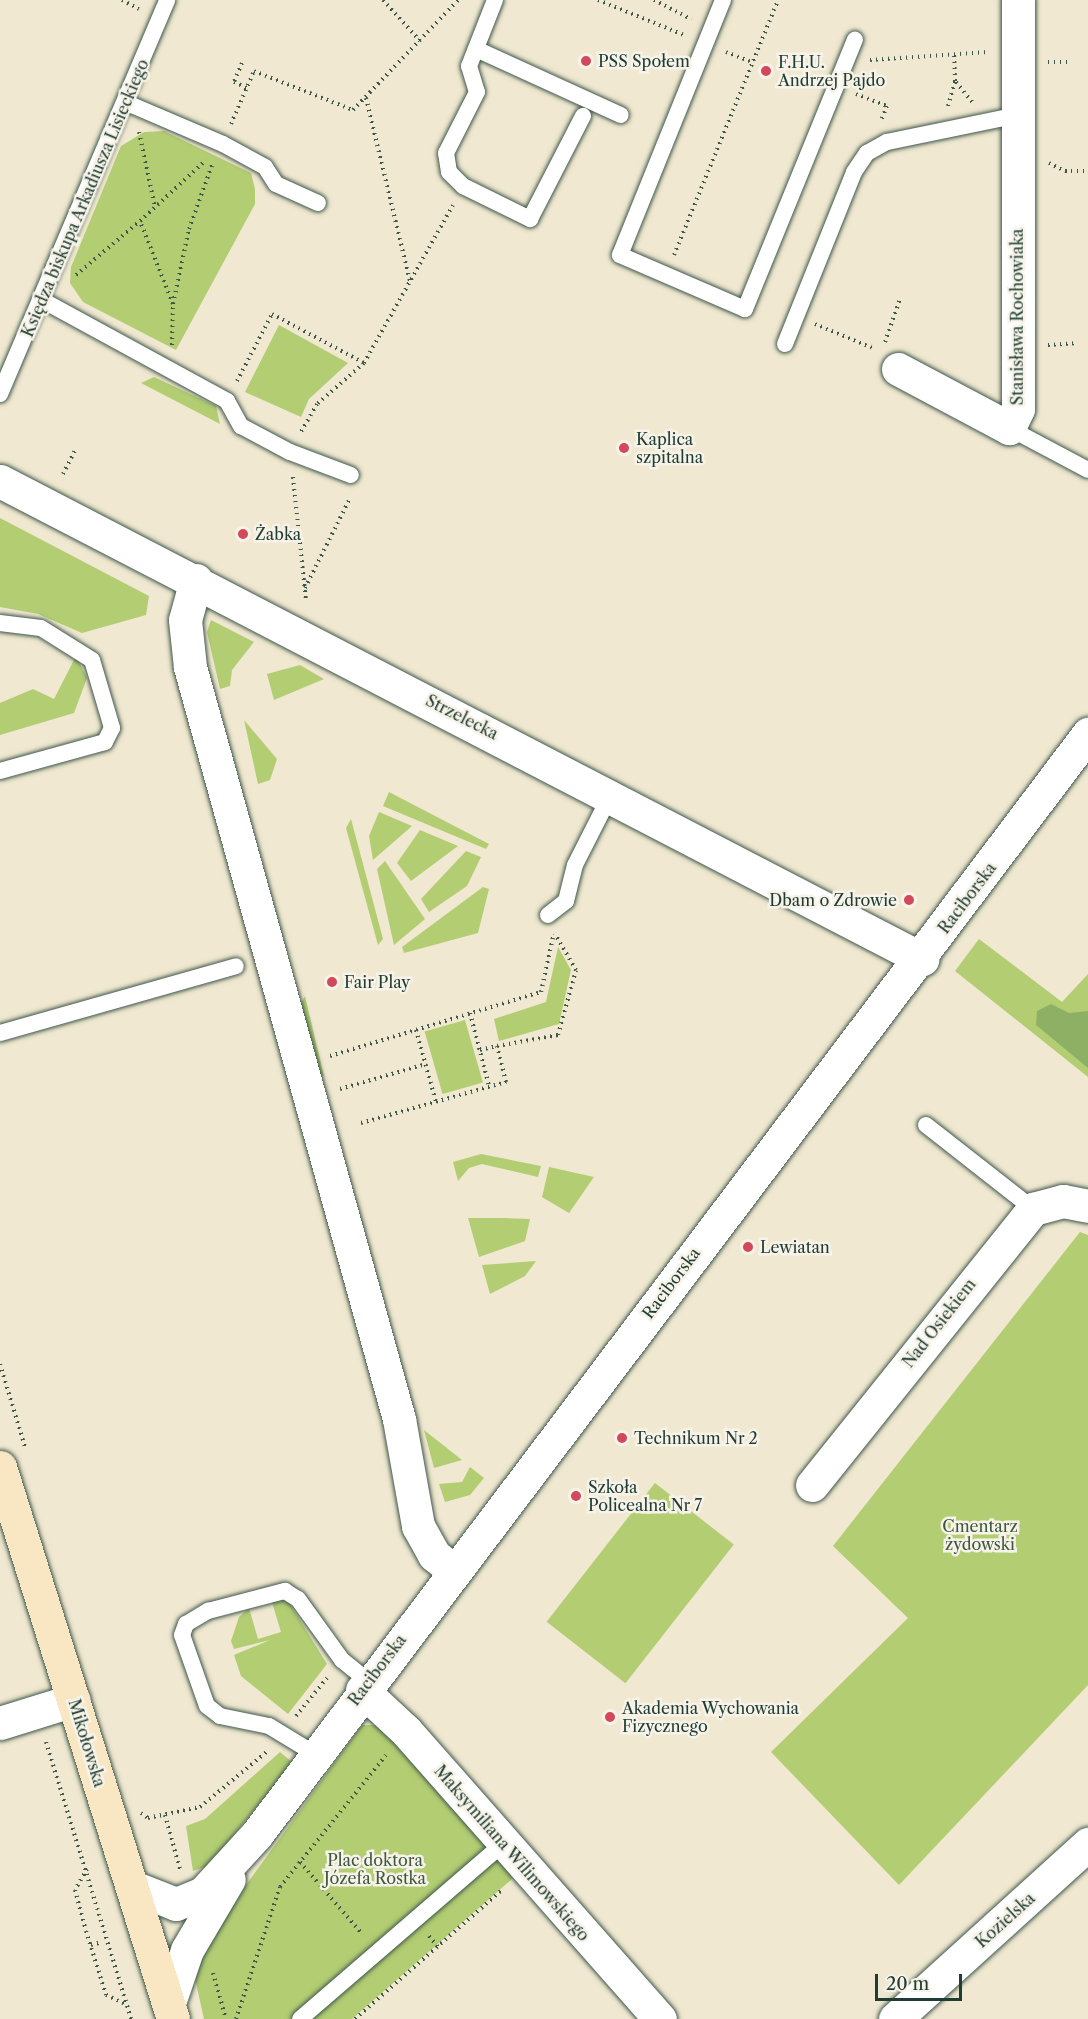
<!DOCTYPE html>
<meta charset="utf-8">
<style>
body{margin:0}
#map{position:relative;width:1088px;height:2019px;overflow:hidden;background:#f0e8d0;font-family:"Libre Caslon Text",serif}
div>[style]{position:absolute}
.green>*{inset:0;background:#b3cd73;transform-origin:0 0}
.forest>*{inset:0;background:#8eb065}
.path>*{height:4px;margin-top:-2px;transform-origin:0;background:repeating-linear-gradient(90deg,#3e574b 0 1.5px,transparent 0 6px)}
.roads{filter:drop-shadow(0 0 2px #3e574b) drop-shadow(0 0 2px #3e574b)}
.service>*{height:16px;margin:-8px;padding:0 8px;transform-origin:8px;border-radius:8px;background:#fff}
.minor>*{height:33px;margin:-16.5px;padding:0 16.5px;transform-origin:16.5px;border-radius:16.5px;background:#fff}
.secondary>*{height:33px;margin:-16.5px;padding:0 16.5px;transform-origin:16.5px;border-radius:16.5px;background:#f9e7c3}
.dots>*{width:16px;height:16px;translate:-50% -50%;box-sizing:border-box;border:3px solid #f7f3e8;border-radius:50%}
span{translate:-50% -50%;white-space:nowrap;text-align:center;line-height:1.15;-webkit-text-stroke:5px #f7f3e8;paint-order:stroke}
.poi-label{font-size:16px;color:#1f3d34}
.left{translate:0 -50%;text-align:left}
.right{translate:-100% -50%;text-align:right}
.street-label{font-size:16px;color:#1f3d34}
.park-label{font-size:16px;color:#3d5a41}
.scale{position:absolute;left:875px;top:1974px;width:87px;height:27px;box-sizing:border-box;border:3px solid #1f3d34;border-top:0;padding-left:8px;font-size:18px;line-height:21px;white-space:nowrap;color:#1f3d34;-webkit-text-stroke:4px #f7f3e8;paint-order:stroke}
</style>
<div id="map">
<div class="green">
<i style="clip-path:polygon(164px 131px,251px 173px,255px 189px,255px 204px,176px 350px,83px 302px,70px 283px,71px 267px,121px 146px,144px 132px)"></i>
<i style="clip-path:polygon(279px 325px,348px 363px,309px 399px,301px 417px,245px 392px)"></i>
<i style="clip-path:polygon(154px 377px,216px 406px,220px 424px,141px 383px)"></i>
<i style="clip-path:polygon(0 518px,149px 596px,146px 615px,82px 633px,38px 614px,0 607px)"></i>
<i style="clip-path:polygon(211px 620px,254px 642px,232px 670px,230px 686px,220px 689px,207px 632px)"></i>
<i style="clip-path:polygon(76px 656px,87px 678px,74px 713px,0 735px,0 703px,33px 689px,54px 699px)"></i>
<i style="clip-path:polygon(300px 665px,324px 679px,274px 700px,267px 674px)"></i>
<i style="clip-path:polygon(244px 720px,277px 759px,270px 780px,258px 784px)"></i>
<i style="clip-path:polygon(389px 792px,489px 844px,486px 849px,383px 806px)"></i>
<i style="clip-path:polygon(379px 812px,412px 826px,373px 860px,369px 836px)"></i>
<i style="clip-path:polygon(351px 819px,383px 939px,378px 945px,346px 828px)"></i>
<i style="clip-path:polygon(420px 830px,458px 846px,411px 881px,397px 863px)"></i>
<i style="clip-path:polygon(466px 851px,481px 857px,467px 886px,429px 912px,421px 899px)"></i>
<i style="clip-path:polygon(385px 861px,425px 919px,394px 945px,377px 869px)"></i>
<i style="clip-path:polygon(483px 887px,489px 889px,478px 933px,404px 953px,402px 947px)"></i>
<i style="clip-path:polygon(979px 939px,1062px 1002px,1088px 974px,1088px 1077px,955px 971px)"></i>
<i style="clip-path:polygon(558px 947px,571px 970px,559px 1024px,499px 1041px,494px 1019px,546px 1002px)"></i>
<i style="clip-path:polygon(305px 996px,324px 1076px,312px 1073px,296px 1012px)"></i>
<i style="left:465px;top:1020px;width:65px;height:42px;rotate:74deg"></i>
<i style="clip-path:polygon(481px 1154px,541px 1166px,538px 1177px,482px 1164px,469px 1168px,458px 1181px,453px 1162px)"></i>
<i style="clip-path:polygon(549px 1167px,594px 1177px,569px 1213px,542px 1197px)"></i>
<i style="clip-path:polygon(468px 1218px,499px 1218px,530px 1219px,525px 1241px,479px 1257px)"></i>
<i style="clip-path:polygon(1080px 1232px,1088px 1235px,1088px 1685px,899px 1885px,771px 1752px,908px 1618px,833px 1546px)"></i>
<i style="clip-path:polygon(536px 1261px,525px 1276px,490px 1294px,482px 1265px)"></i>
<i style="clip-path:polygon(424px 1430px,462px 1460px,434px 1468px)"></i>
<i style="clip-path:polygon(470px 1467px,484px 1478px,470px 1495px,445px 1502px,439px 1484px,462px 1482px)"></i>
<i style="left:655px;top:1483px;width:100px;height:176px;rotate:38deg"></i>
<i style="clip-path:polygon(277px 1597px,290px 1604px,327px 1664px,288px 1714px,241px 1676px,234px 1655px,270px 1640px,234px 1649px,231px 1641px,239px 1617px,249px 1608px,258px 1639px,281px 1632px,271px 1599px)"></i>
<i style="clip-path:polygon(362px 1725px,376px 1725px,391px 1738px,513px 1878px,352px 2019px,204px 2019px,191px 1961px)"></i>
<i style="clip-path:polygon(280px 1752px,293px 1763px,208px 1866px,193px 1871px,186px 1826px,205px 1819px)"></i>
</div>
<div class="forest">
<i style="clip-path:polygon(1051px 1004px,1069px 1013px,1088px 1011px,1088px 1068px,1036px 1025px,1037px 1011px)"></i>
</div>
<div class="path">
<i style="left:122px;top:0;width:19px;rotate:28deg"></i>
<i style="left:383px;top:0;width:55px;rotate:47.9deg"></i>
<i style="left:598px;top:0;width:95px;rotate:22.2deg"></i>
<i style="left:654px;top:0;width:42px;rotate:27.2deg"></i>
<i style="left:726px;top:52px;width:28px;rotate:21deg"></i>
<i style="left:870px;top:60px;width:118px;rotate:-3.9deg"></i>
<i style="left:1048px;top:62px;width:20px"></i>
<i style="left:242px;top:63px;width:21px;rotate:113deg"></i>
<i style="left:234px;top:82px;width:14px;rotate:25deg"></i>
<i style="left:956px;top:82px;width:26px;rotate:51deg"></i>
<i style="left:856px;top:94px;width:33px;rotate:21deg"></i>
<i style="left:887px;top:106px;width:16px;rotate:112deg"></i>
<i style="left:366px;top:98px;width:188px;rotate:76.5deg"></i>
<i style="left:948px;top:106px;width:26px;rotate:-74deg"></i>
<i style="left:955px;top:81px;width:27px;rotate:-92deg"></i>
<i style="left:231px;top:124px;width:58px;rotate:-66.5deg"></i>
<i style="left:254px;top:71px;width:106px;rotate:21.5deg"></i>
<i style="left:353px;top:110px;width:152px;rotate:-46.3deg"></i>
<i style="left:139px;top:132px;width:77px;rotate:78deg"></i>
<i style="left:1049px;top:163px;width:18px;rotate:27deg"></i>
<i style="left:1065px;top:171px;width:23px"></i>
<i style="left:674px;top:255px;width:275px;rotate:-67.8deg"></i>
<i style="left:76px;top:275px;width:84px;rotate:-40.2deg"></i>
<i style="left:173px;top:304px;width:77px;rotate:-78deg"></i>
<i style="left:189px;top:229px;width:68px;rotate:-70.2deg"></i>
<i style="left:815px;top:324px;width:65px;rotate:22.6deg"></i>
<i style="left:885px;top:342px;width:46px;rotate:-70.8deg"></i>
<i style="left:172px;top:345px;width:41px;rotate:-88.6deg"></i>
<i style="left:173px;top:304px;width:89px;rotate:-111.7deg"></i>
<i style="left:140px;top:221px;width:90px;rotate:-42.7deg"></i>
<i style="left:1048px;top:345px;width:26px;rotate:-4deg"></i>
<i style="left:364px;top:363px;width:181px;rotate:-60.6deg"></i>
<i style="left:237px;top:381px;width:76px;rotate:-62.4deg"></i>
<i style="left:272px;top:314px;width:104px;rotate:28deg"></i>
<i style="left:364px;top:363px;width:62px;rotate:138.9deg"></i>
<i style="left:317px;top:404px;width:34px;rotate:120deg"></i>
<i style="left:63px;top:474px;width:29px;rotate:-63deg"></i>
<i style="left:293px;top:477px;width:125px;rotate:84deg"></i>
<i style="left:305px;top:588px;width:101px;rotate:-63.4deg"></i>
<i style="left:470px;top:1013px;width:75px;rotate:75.4deg"></i>
<i style="left:416px;top:1030px;width:75px;rotate:74.5deg"></i>
<i style="left:480px;top:1050px;width:17px;rotate:-13deg"></i>
<i style="left:330px;top:1056px;width:220px;rotate:-16.9deg"></i>
<i style="left:541px;top:992px;width:56px;rotate:-77.7deg"></i>
<i style="left:340px;top:1089px;width:90px;rotate:-16.2deg"></i>
<i style="left:361px;top:1123px;width:151px;rotate:-15.8deg"></i>
<i style="left:506px;top:1082px;width:37px;rotate:-104deg"></i>
<i style="left:497px;top:1046px;width:62px;rotate:-10.2deg"></i>
<i style="left:558px;top:1035px;width:67px;rotate:-74.5deg"></i>
<i style="left:576px;top:970px;width:42px;rotate:-120.3deg"></i>
<i style="left:0;top:1364px;width:87px;rotate:73.2deg"></i>
<i style="left:296px;top:1716px;width:49px;rotate:-50.8deg"></i>
<i style="left:46px;top:1742px;width:290px;rotate:72.9deg"></i>
<i style="left:141px;top:1813px;width:9px;rotate:36deg"></i>
<i style="left:148px;top:1818px;width:53px;rotate:-11.9deg"></i>
<i style="left:200px;top:1807px;width:89px;rotate:-39.6deg"></i>
<i style="left:165px;top:1815px;width:56px;rotate:74.5deg"></i>
<i style="left:300px;top:1862px;width:96px;rotate:49.2deg"></i>
<i style="left:87px;top:1869px;width:24px;rotate:120deg"></i>
<i style="left:75px;top:1890px;width:42px;rotate:75deg"></i>
<i style="left:86px;top:1931px;width:67px;rotate:72.6deg"></i>
<i style="left:106px;top:1995px;width:23px;rotate:25deg"></i>
<i style="left:429px;top:1936px;width:14px;rotate:51deg"></i>
<i style="left:91px;top:1945px;width:8px;rotate:-14deg"></i>
<i style="left:213px;top:1973px;width:48px;rotate:74.2deg"></i>
<i style="left:236px;top:2019px;width:139px;rotate:-71.6deg"></i>
<i style="left:280px;top:1887px;width:169px;rotate:-51.2deg"></i>
<i style="left:355px;top:2019px;width:197px;rotate:-41.3deg"></i>
</div>
<div class="roads">
<div class="service">
<i style="left:495px;top:0;width:71px;rotate:111.5deg"></i>
<i style="left:469px;top:66px;width:27px;rotate:73deg"></i>
<i style="left:477px;top:92px;width:68px;rotate:116.9deg"></i>
<i style="left:446px;top:153px;width:19px;rotate:81deg"></i>
<i style="left:449px;top:172px;width:20px;rotate:45deg"></i>
<i style="left:463px;top:186px;width:75px;rotate:26.2deg"></i>
<i style="left:530px;top:219px;width:116px;rotate:-62.8deg"></i>
<i style="left:723px;top:0;width:275px;rotate:112deg"></i>
<i style="left:620px;top:255px;width:136px;rotate:23.4deg"></i>
<i style="left:745px;top:309px;width:291px;rotate:-67.8deg"></i>
<i style="left:476px;top:49px;width:159px;rotate:24.5deg"></i>
<i style="left:127px;top:103px;width:104px;rotate:23.1deg"></i>
<i style="left:223px;top:144px;width:48px;rotate:28.7deg"></i>
<i style="left:265px;top:167px;width:20px;rotate:57deg"></i>
<i style="left:276px;top:184px;width:46px;rotate:24.3deg"></i>
<i style="left:42px;top:300px;width:211px;rotate:28.6deg"></i>
<i style="left:227px;top:401px;width:29px;rotate:61deg"></i>
<i style="left:241px;top:426px;width:55px;rotate:28deg"></i>
<i style="left:290px;top:452px;width:65px;rotate:20.7deg"></i>
<i style="left:785px;top:344px;width:185px;rotate:-68.1deg"></i>
<i style="left:854px;top:172px;width:23px;rotate:-56deg"></i>
<i style="left:867px;top:153px;width:23px;rotate:-29deg"></i>
<i style="left:887px;top:142px;width:134px;rotate:-11.6deg"></i>
<i style="left:0;top:394px;width:428px;rotate:-67deg"></i>
<i style="left:1009px;top:428px;width:89px;rotate:28deg"></i>
<i style="left:0;top:623px;width:41px;rotate:7deg"></i>
<i style="left:41px;top:628px;width:60px;rotate:32.1deg"></i>
<i style="left:92px;top:660px;width:71px;rotate:73.6deg"></i>
<i style="left:112px;top:728px;width:16px;rotate:117deg"></i>
<i style="left:105px;top:742px;width:109px;rotate:164.6deg"></i>
<i style="left:548px;top:915px;width:23px;rotate:-38deg"></i>
<i style="left:566px;top:901px;width:37px;rotate:-76deg"></i>
<i style="left:575px;top:865px;width:80px;rotate:-63.1deg"></i>
<i style="left:0;top:1033px;width:245px;rotate:-15.8deg"></i>
<i style="left:926px;top:1125px;width:136px;rotate:38.1deg"></i>
<i style="left:315px;top:1754px;width:54px;rotate:-148.7deg"></i>
<i style="left:269px;top:1726px;width:50px;rotate:-168.5deg"></i>
<i style="left:220px;top:1716px;width:16px;rotate:-142deg"></i>
<i style="left:207px;top:1706px;width:75px;rotate:-109.4deg"></i>
<i style="left:182px;top:1635px;width:12px;rotate:-70deg"></i>
<i style="left:186px;top:1624px;width:26px;rotate:-31deg"></i>
<i style="left:208px;top:1611px;width:80px;rotate:-14.6deg"></i>
<i style="left:285px;top:1591px;width:15px;rotate:32deg"></i>
<i style="left:298px;top:1599px;width:75px;rotate:54.2deg"></i>
<i style="left:342px;top:1660px;width:33px;rotate:39deg"></i>
<i style="left:300px;top:2019px;width:268px;rotate:-40.8deg"></i>
</div>
<div class="minor">
<i style="left:898px;top:369px;width:126px;rotate:28deg"></i>
<i style="left:1009px;top:428px;width:21px;rotate:-65deg"></i>
<i style="left:1018px;top:409px;width:409px;rotate:-90deg"></i>
<i style="left:0;top:481px;width:1039px;rotate:27.4deg"></i>
<i style="left:196px;top:580px;width:41px;rotate:105.4deg"></i>
<i style="left:185px;top:620px;width:47px;rotate:83.9deg"></i>
<i style="left:190px;top:667px;width:781px;rotate:74.47deg"></i>
<i style="left:399px;top:1419px;width:109px;rotate:79.9deg"></i>
<i style="left:418px;top:1526px;width:33px;rotate:61deg"></i>
<i style="left:434px;top:1555px;width:23px;rotate:38deg"></i>
<i style="left:812px;top:1485px;width:354px;rotate:-51.3deg"></i>
<i style="left:1033px;top:1209px;width:31px;rotate:-15deg"></i>
<i style="left:1063px;top:1201px;width:25px;rotate:11deg"></i>
<i style="left:362px;top:1690px;width:60px;rotate:43deg"></i>
<i style="left:406px;top:1731px;width:384px;rotate:48.6deg"></i>
<i style="left:0;top:1723px;width:77px;rotate:-17.3deg"></i>
<i style="left:133px;top:1887px;width:46px;rotate:21.6deg"></i>
<i style="left:176px;top:1904px;width:29px;rotate:-22deg"></i>
<i style="left:203px;top:1893px;width:80px;rotate:-47.5deg"></i>
<i style="left:257px;top:1834px;width:1379px;rotate:-52.93deg"></i>
<i style="left:169px;top:2003px;width:56px;rotate:-71.2deg"></i>
<i style="left:187px;top:1950px;width:82px;rotate:-59.4deg"></i>
<i style="left:895px;top:2019px;width:261px;rotate:-42.2deg"></i>
</div>
<div class="secondary">
<i style="left:0;top:1467px;width:578px;rotate:72.6deg"></i>
</div>
</div>
<div class="dots">
<i style="left:586px;top:61px;background:#d1495b"></i>
<i style="left:766px;top:71px;background:#d1495b"></i>
<i style="left:624px;top:448px;background:#d1495b"></i>
<i style="left:243px;top:534px;background:#d1495b"></i>
<i style="left:909px;top:900px;background:#d1495b"></i>
<i style="left:332px;top:982px;background:#d1495b"></i>
<i style="left:748px;top:1247px;background:#d1495b"></i>
<i style="left:622px;top:1438px;background:#d1495b"></i>
<i style="left:576px;top:1496px;background:#d1495b"></i>
<i style="left:610px;top:1717px;background:#d1495b"></i>
</div>
<div class="poi-label">
<span class="left" style="left:598px;top:61px">PSS Społem</span>
<span class="left" style="left:778px;top:71px">F.H.U.<br>Andrzej Pajdo</span>
<span class="left" style="left:636px;top:448px">Kaplica<br>szpitalna</span>
<span class="left" style="left:255px;top:534px">Żabka</span>
<span class="right" style="left:897px;top:900px">Dbam o Zdrowie</span>
<span class="left" style="left:344px;top:982px">Fair Play</span>
<span class="left" style="left:760px;top:1247px">Lewiatan</span>
<span class="left" style="left:634px;top:1438px">Technikum Nr 2</span>
<span class="left" style="left:588px;top:1496px">Szkoła<br>Policealna Nr 7</span>
<span class="left" style="left:622px;top:1717px">Akademia Wychowania<br>Fizycznego</span>
</div>
<div class="street-label">
<span style="left:85px;top:198px;rotate:-67deg">Księdza biskupa Arkadiusza Lisieckiego</span>
<span style="left:1017px;top:317px;rotate:-90deg">Stanisława Rochowiaka</span>
<span style="left:462px;top:717px;rotate:27deg">Strzelecka</span>
<span style="left:967px;top:898px;rotate:-53deg">Raciborska</span>
<span style="left:671px;top:1283px;rotate:-53deg">Raciborska</span>
<span style="left:939px;top:1323px;rotate:-52deg">Nad Osiekiem</span>
<span style="left:377px;top:1670px;rotate:-53deg">Raciborska</span>
<span style="left:87px;top:1743px;rotate:73deg">Mikołowska</span>
<span style="left:512px;top:1853px;rotate:49deg">Maksymiliana Wilimowskiego</span>
<span style="left:1005px;top:1920px;rotate:-42deg">Kozielska</span>
</div>
<div class="park-label">
<span style="left:980px;top:1535px">Cmentarz<br>żydowski</span>
<span style="left:375px;top:1869px">Plac doktora<br>Józefa Rostka</span>
</div>
<div class="scale">20 m</div>
</div>
